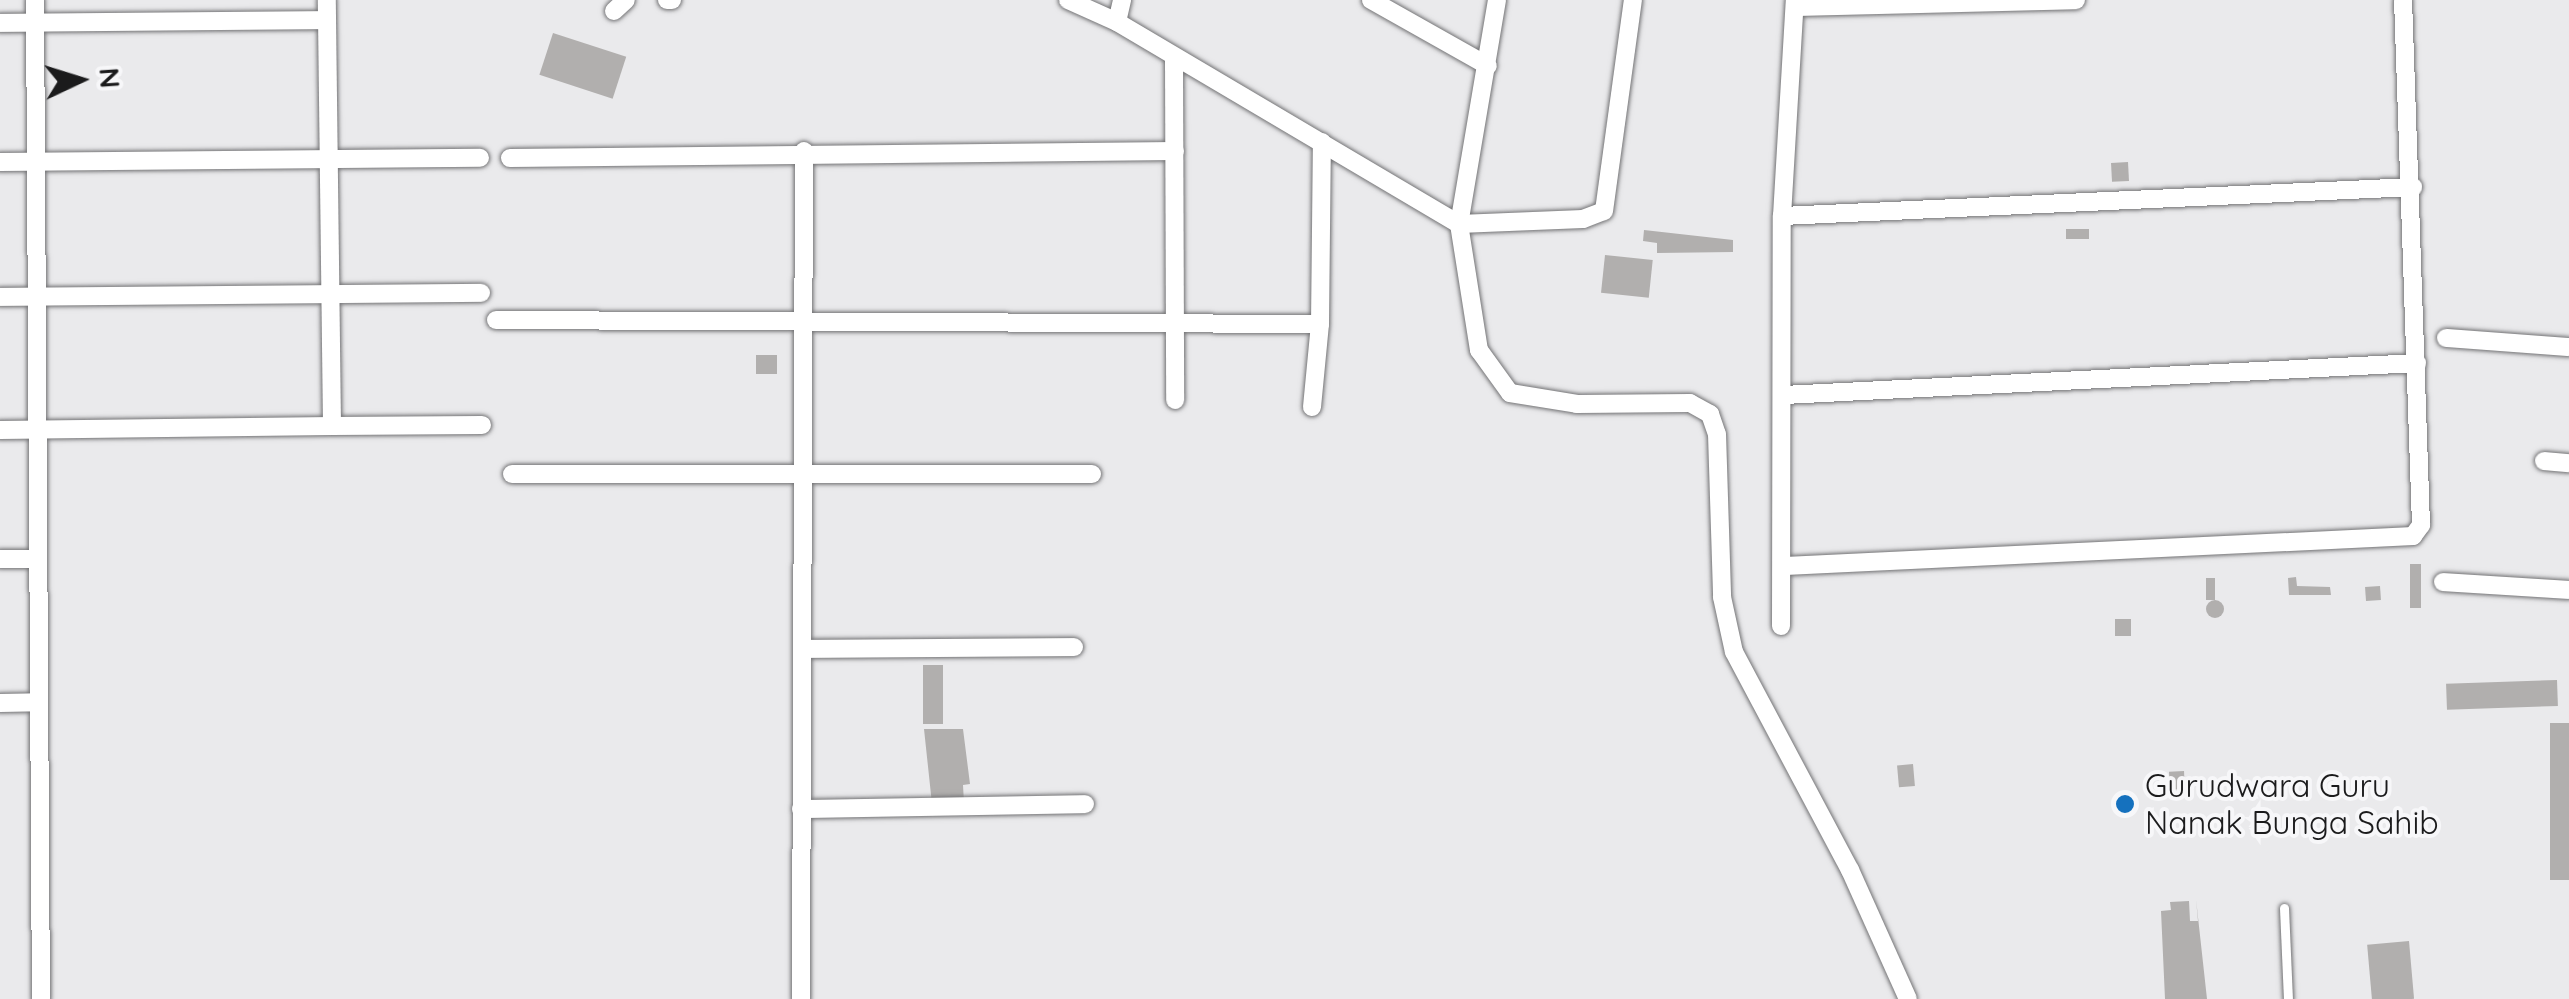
<!DOCTYPE html>
<style>
body{margin:0}
#map{position:relative;width:2569px;height:999px;overflow:hidden;background:#eaeaec;font-family:Quicksand,sans-serif}
div>[style]{position:absolute}
.building>*{inset:0;background:#b1afae;transform-origin:0 0}
.round{border-radius:50%}
.roads{filter:drop-shadow(0 0 2px #737375) drop-shadow(0 0 2px #737375)}
.service>*{height:9px;margin:-4.5px;padding:0 4.5px;transform-origin:4.5px;border-radius:4.5px;background:#fff}
.minor>*{height:18px;margin:-9px;padding:0 9px;transform-origin:9px;border-radius:9px;background:#fff}
.dots>*{width:28px;height:28px;translate:-50% -50%;box-sizing:border-box;border:5px solid #f7f7f9;border-radius:50%}
span{translate:-50% -50%;white-space:nowrap;text-align:center;line-height:1.15;-webkit-text-stroke:8px #f7f7f9;paint-order:stroke}
.poi-label{font-size:32px;color:#1b1b1c}
.left{translate:0 -50%;text-align:left}
.north{position:absolute;left:30px;top:30px;width:100px;height:100px;-webkit-text-stroke:8px #f7f7f9;paint-order:stroke;rotate:86deg;font-size:28px;font-weight:700;line-height:40px;text-align:center;color:#1b1b1c}
.north::after{content:'';display:block;margin:auto;width:35px;height:45px;background:#1b1b1c;clip-path:polygon(50% 0,100% 100%,50% 72%,0 100%)}
</style>
<div id="map">
<div class="building">
<i style="left:553px;top:33px;width:77px;height:44px;rotate:18deg"></i>
<i style="left:2128px;top:162px;width:19px;height:17px;rotate:87deg"></i>
<i style="left:2089px;top:229px;width:10px;height:23px;rotate:90deg"></i>
<i style="clip-path:polygon(1644px 230px,1733px 240px,1733px 252px,1657px 253px,1657px 243px,1643px 241px)"></i>
<i style="left:1605px;top:255px;width:48px;height:38px;rotate:6deg"></i>
<i style="left:756px;top:355px;width:21px;height:19px"></i>
<i style="left:2410px;top:564px;width:11px;height:44px"></i>
<i style="clip-path:polygon(2296px 577px,2297px 586px,2330px 587px,2331px 595px,2289px 595px,2288px 578px)"></i>
<i style="left:2206px;top:578px;width:9px;height:22px"></i>
<i style="left:2380px;top:586px;width:14px;height:15px;rotate:86deg"></i>
<i class="round" style="left:2206px;top:600px;width:18px;height:18px"></i>
<i style="left:2115px;top:619px;width:16px;height:17px"></i>
<i style="left:943px;top:665px;width:59px;height:20px;rotate:90deg"></i>
<i style="left:2557px;top:680px;width:26px;height:111px;rotate:88deg"></i>
<i style="left:2550px;top:723px;width:19px;height:157px"></i>
<i style="clip-path:polygon(924px 729px,963px 729px,970px 784px,963px 785px,964px 803px,932px 804px)"></i>
<i style="left:1913px;top:764px;width:22px;height:16px;rotate:85deg"></i>
<i style="left:2184px;top:771px;width:18px;height:15px;rotate:87deg"></i>
<i style="clip-path:polygon(2196px 899px,2207px 999px,2165px 999px,2161px 911px,2171px 910px,2170px 902px,2189px 901px,2190px 921px,2198px 921px)"></i>
<i style="left:2409px;top:941px;width:58px;height:42px;rotate:85deg"></i>
</div>
<div class="roads">
<div class="service">
<i style="left:2284px;top:908px;width:91px;rotate:87.5deg"></i>
</div>
<div class="minor">
<i style="left:35px;top:0;width:999px;rotate:89.66deg"></i>
<i style="left:667px;top:0;width:5px"></i>
<i style="left:1068px;top:0;width:54px;rotate:24.2deg"></i>
<i style="left:1117px;top:22px;width:397px;rotate:30.6deg"></i>
<i style="left:1459px;top:224px;width:128px;rotate:81deg"></i>
<i style="left:1479px;top:350px;width:53px;rotate:54.2deg"></i>
<i style="left:1510px;top:393px;width:68px;rotate:9.3deg"></i>
<i style="left:1577px;top:404px;width:113px;rotate:-0.5deg"></i>
<i style="left:1690px;top:403px;width:23px;rotate:29deg"></i>
<i style="left:1710px;top:414px;width:21px;rotate:71deg"></i>
<i style="left:1717px;top:434px;width:163px;rotate:88.2deg"></i>
<i style="left:1722px;top:597px;width:56px;rotate:77.7deg"></i>
<i style="left:1734px;top:652px;width:247px;rotate:62deg"></i>
<i style="left:1850px;top:870px;width:141px;rotate:65.8deg"></i>
<i style="left:1371px;top:0;width:134px;rotate:29.4deg"></i>
<i style="left:1497px;top:0;width:227px;rotate:99.6deg"></i>
<i style="left:1459px;top:224px;width:124px;rotate:-2.3deg"></i>
<i style="left:1583px;top:219px;width:22px;rotate:-21deg"></i>
<i style="left:1604px;top:211px;width:213px;rotate:-82.2deg"></i>
<i style="left:1795px;top:7px;width:281px;rotate:-1.4deg"></i>
<i style="left:614px;top:11px;width:16px;rotate:-43deg"></i>
<i style="left:1117px;top:22px;width:23px;rotate:-77deg"></i>
<i style="left:0;top:23px;width:327px;rotate:-0.5deg"></i>
<i style="left:1174px;top:60px;width:340px;rotate:89.8deg"></i>
<i style="left:510px;top:158px;width:665px;rotate:-0.6deg"></i>
<i style="left:0;top:162px;width:480px;rotate:-0.5deg"></i>
<i style="left:1782px;top:216px;width:632px;rotate:-2.63deg"></i>
<i style="left:0;top:297px;width:481px;rotate:-0.5deg"></i>
<i style="left:496px;top:320px;width:824px;rotate:0.28deg"></i>
<i style="left:2446px;top:338px;width:123px;rotate:4.2deg"></i>
<i style="left:1784px;top:395px;width:634px;rotate:-2.89deg"></i>
<i style="left:1312px;top:407px;width:83px;rotate:-84.5deg"></i>
<i style="left:1320px;top:324px;width:182px;rotate:-89.4deg"></i>
<i style="left:332px;top:426px;width:150px;rotate:-0.4deg"></i>
<i style="left:0;top:430px;width:332px;rotate:-0.7deg"></i>
<i style="left:332px;top:426px;width:426px;rotate:-90.7deg"></i>
<i style="left:2544px;top:461px;width:25px;rotate:5deg"></i>
<i style="left:512px;top:474px;width:580px"></i>
<i style="left:0;top:559px;width:38px"></i>
<i style="left:1785px;top:566px;width:629px;rotate:-2.73deg"></i>
<i style="left:2413px;top:536px;width:14px;rotate:-54deg"></i>
<i style="left:2421px;top:525px;width:525px;rotate:-91.96deg"></i>
<i style="left:2443px;top:582px;width:126px;rotate:3.6deg"></i>
<i style="left:1781px;top:626px;width:410px;rotate:-89.9deg"></i>
<i style="left:1782px;top:216px;width:216px;rotate:-86.6deg"></i>
<i style="left:803px;top:649px;width:271px;rotate:-0.4deg"></i>
<i style="left:0;top:703px;width:39px;rotate:-1deg"></i>
<i style="left:801px;top:809px;width:284px;rotate:-1deg"></i>
<i style="left:801px;top:999px;width:848px;rotate:-89.8deg"></i>
</div>
</div>
<div class="dots">
<i style="left:2125px;top:804px;background:#1571be"></i>
</div>
<div class="poi-label">
<span class="left" style="left:2145px;top:804px">Gurudwara Guru<br>Nanak Bunga Sahib</span>
</div>
<div class="north">N</div>
</div>
